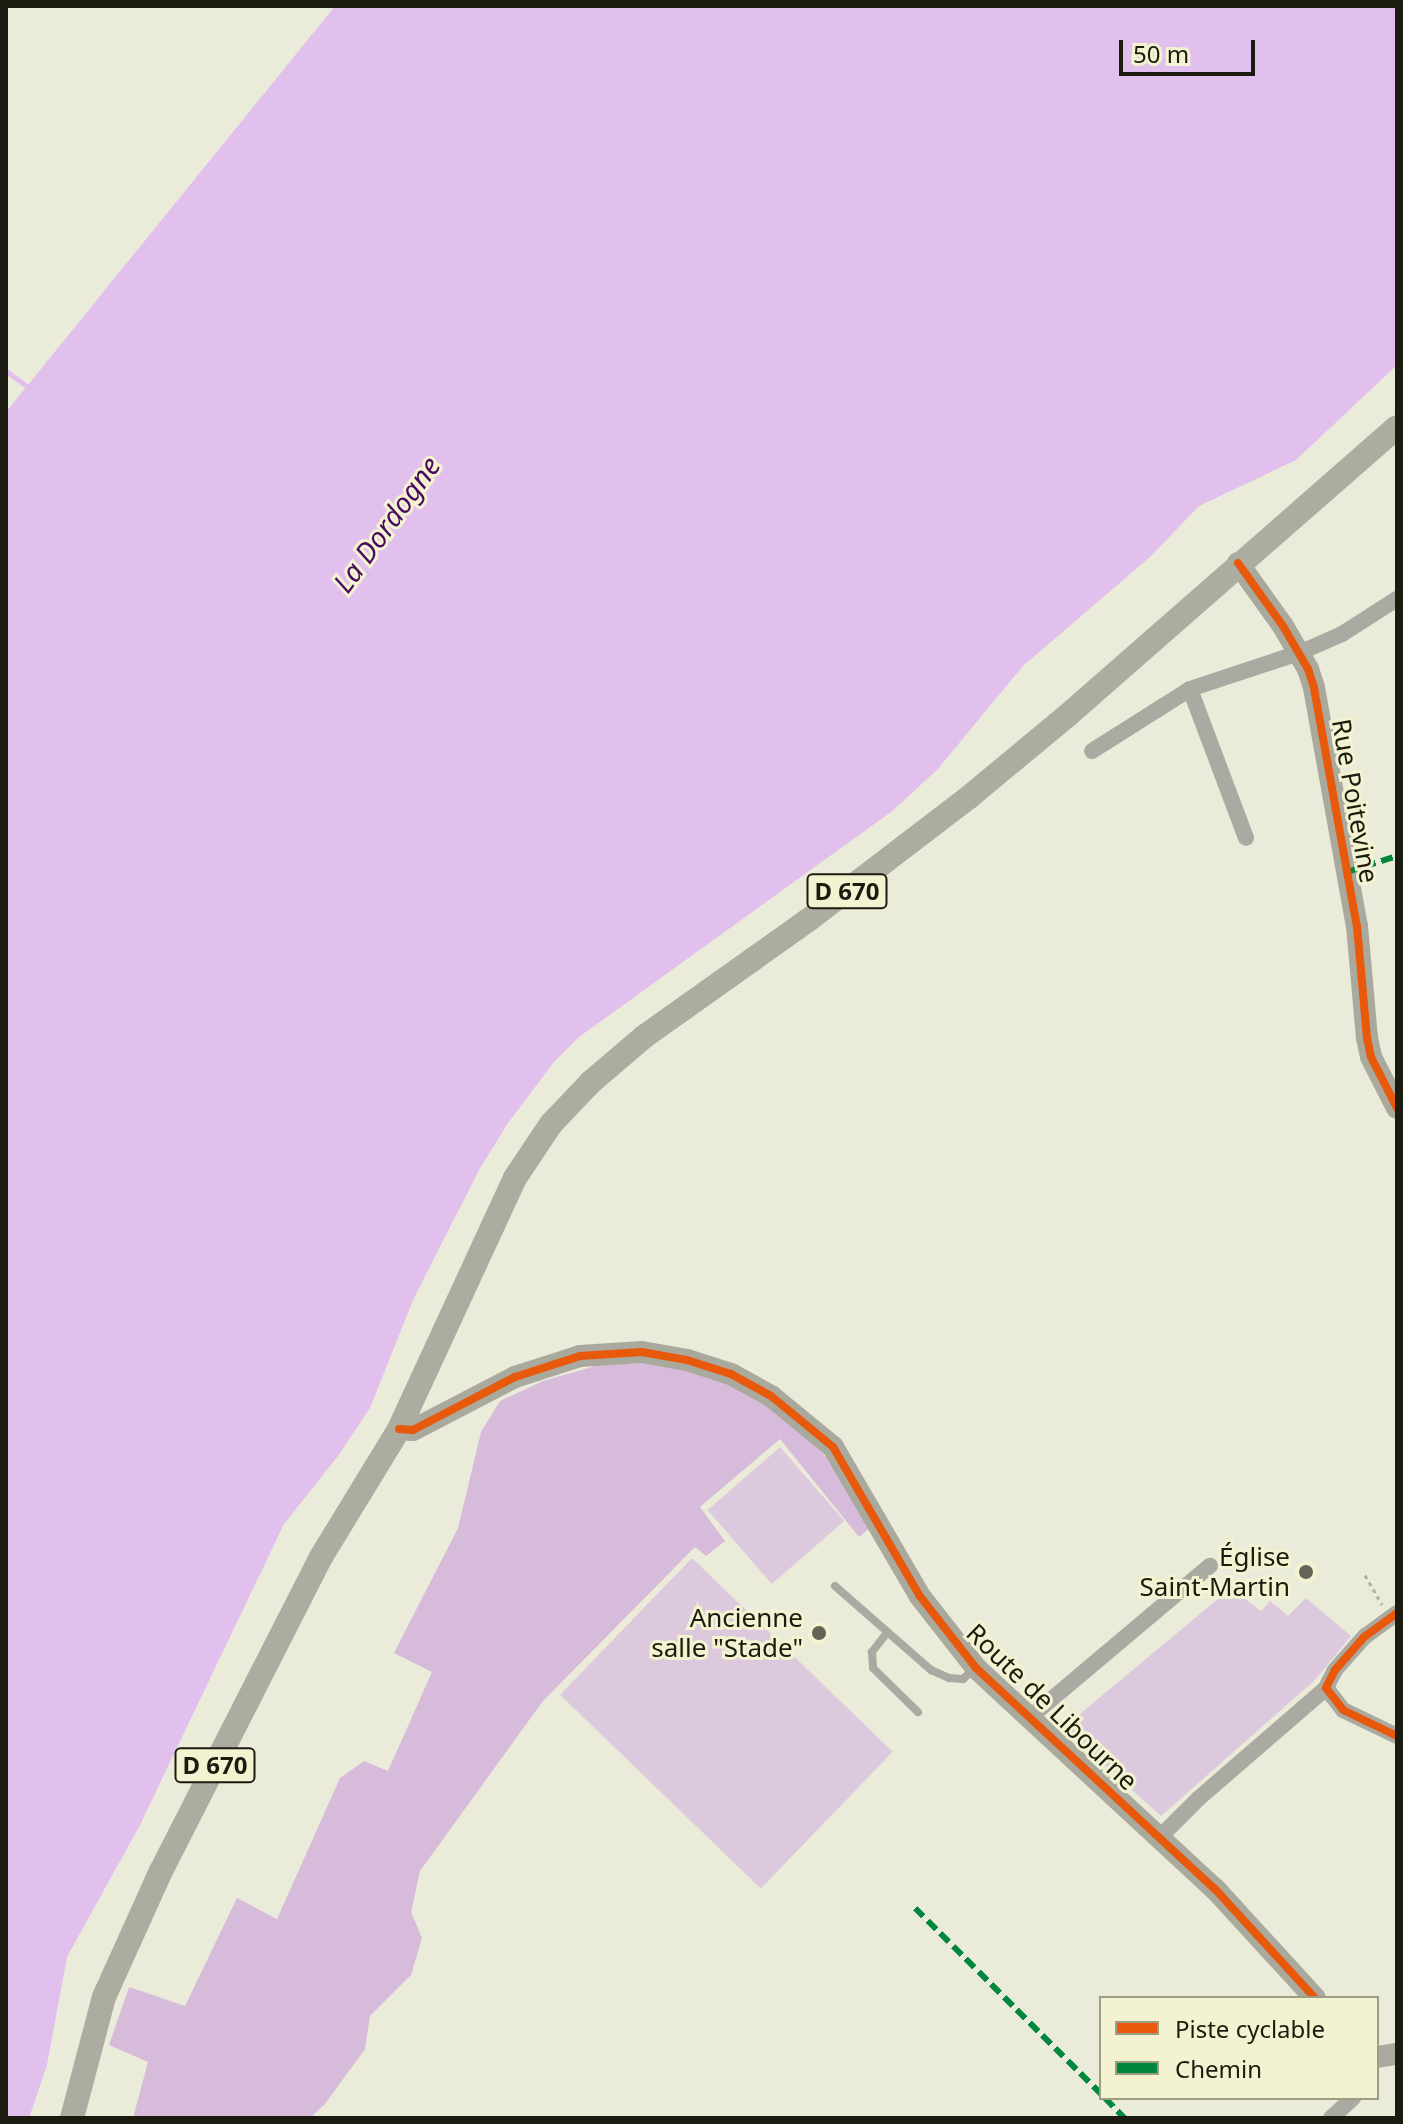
<!DOCTYPE html>
<meta charset="utf-8">
<style>
body{margin:0}
#map{position:relative;width:1403px;height:2124px;overflow:hidden;background:#ebebd9;font-family:"Noto Sans",sans-serif}
div>[style]{position:absolute}
.green>*{inset:0;background:#ddc9dd;transform-origin:0 0}
.forest>*{inset:0;background:#d6bcda}
.water>*{inset:0;background:#e2c0ed}
.stream>*{height:5px;margin:-2.5px;padding:0 2.5px;transform-origin:2.5px;border-radius:2.5px;background:#e2c0ed}
.path>*{height:3px;margin-top:-1.5px;transform-origin:0;background:repeating-linear-gradient(90deg,#b0b0a7 0 4px,transparent 0 8px)}
.lane>*{height:8px;margin:-4px;padding:0 4px;transform-origin:4px;border-radius:4px;background:#aaaaa2}
.street>*{height:16px;margin:-8px;padding:0 8px;transform-origin:8px;border-radius:8px;background:#aaaaa2}
.secondary>*{height:22px;margin:-11px;padding:0 11px;transform-origin:11px;border-radius:11px;background:#a9a99e}
.primary>*{height:24px;margin:-12px;padding:0 12px;transform-origin:12px;border-radius:12px;background:#acaca1}
.quiet>*{height:6px;margin-top:-3px;transform-origin:0;background:repeating-linear-gradient(90deg,#00873e 0 12px,transparent 0 18px)}
.cycleway>*{height:8px;margin:-4px;padding:0 4px;transform-origin:4px;border-radius:4px;background:#e8590c}
.dots>*{width:22px;height:22px;translate:-50% -50%;box-sizing:border-box;border:4px solid #f3f3d1;border-radius:50%}
span{translate:-50% -50%;white-space:nowrap;text-align:center;line-height:1.15;-webkit-text-stroke:6px #f3f3d1;paint-order:stroke}
.shield-label span{padding:2px 6px;background:#f3f3d1;border:2px solid;border-radius:6px;-webkit-text-stroke-width:0}
.shield-label{font-size:24px;color:#1c1b0f;font-weight:700}
.street-label{font-size:26px;color:#1c1b0f}
.poi-label{font-size:26px;color:#1c1b0f}
.right{translate:-100% -50%;text-align:right}
.water-label{font-size:28px;color:#4a0960;font-style:italic}
.frame{position:absolute;inset:0;border:8px solid #1c1b0f;pointer-events:none}
.legend{position:absolute;left:1099px;top:1996px;width:280px;height:104px;box-sizing:border-box;background:#f3f3d1;border:2px solid #9d9d83;margin:0;padding:10px 14px;list-style:none;font-size:24px;color:#1c1b0f}
.legend li{display:flex;align-items:center;gap:16px;height:40px}
.legend b{width:40px;border:2px solid #9d9d83}
.scale{position:absolute;left:1119px;top:40px;width:136px;height:36px;box-sizing:border-box;border:4px solid #1c1b0f;border-top:0;padding-left:10px;font-size:24px;line-height:28px;white-space:nowrap;color:#1c1b0f;-webkit-text-stroke:6px #f3f3d1;paint-order:stroke}
</style>
<div id="map">
<div class="green">
<i style="left:780px;top:1447px;width:98px;height:96px;rotate:49deg"></i>
<i style="left:692px;top:1558px;width:279px;height:190px;rotate:44deg"></i>
<i style="clip-path:polygon(1231px 1588px,1261px 1611px,1270px 1601px,1288px 1616px,1306px 1598px,1351px 1636px,1315px 1680px,1161px 1816px,1063px 1728px)"></i>
</div>
<div class="forest">
<i style="clip-path:polygon(651px 1363px,714px 1375px,760px 1399px,796px 1424px,834px 1466px,870px 1528px,859px 1537px,780px 1439px,700px 1507px,725px 1541px,706px 1556px,695px 1547px,543px 1701px,420px 1871px,411px 1912px,422px 1938px,411px 1975px,370px 2016px,365px 2049px,325px 2104px,310px 2118px,133px 2118px,148px 2062px,109px 2045px,129px 1987px,185px 2006px,237px 1898px,277px 1919px,340px 1778px,364px 1761px,388px 1771px,432px 1672px,394px 1653px,458px 1528px,481px 1432px,500px 1401px,543px 1381px,602px 1364px)"></i>
</div>
<div class="water">
<i style="clip-path:polygon(335px 6px,1397px 6px,1397px 365px,1296px 460px,1199px 506px,1151px 556px,1023px 666px,937px 770px,891px 812px,579px 1037px,554px 1062px,508px 1123px,479px 1170px,413px 1300px,370px 1408px,338px 1456px,284px 1524px,140px 1825px,67px 1957px,47px 2065px,29px 2118px,6px 2118px,6px 412px)"></i>
</div>
<div class="stream">
<i style="left:6px;top:371px;width:31px;rotate:36deg"></i>
</div>
<div class="path">
<i style="left:1365px;top:1575px;width:34px;rotate:60deg"></i>
</div>
<div class="lane">
<i style="left:835px;top:1586px;width:128px;rotate:41.2deg"></i>
<i style="left:931px;top:1670px;width:20px;rotate:24deg"></i>
<i style="left:949px;top:1678px;width:14px;rotate:4deg"></i>
<i style="left:963px;top:1679px;width:16px;rotate:-43deg"></i>
<i style="left:886px;top:1634px;width:23px;rotate:128deg"></i>
<i style="left:872px;top:1652px;width:16px;rotate:86deg"></i>
<i style="left:873px;top:1668px;width:63px;rotate:44.4deg"></i>
</div>
<div class="street">
<i style="left:1190px;top:689px;width:159px;rotate:69.4deg"></i>
<i style="left:1092px;top:751px;width:116px;rotate:-32.3deg"></i>
<i style="left:1190px;top:689px;width:115px;rotate:-18.3deg"></i>
<i style="left:1299px;top:653px;width:47px;rotate:-23.8deg"></i>
<i style="left:1342px;top:634px;width:65px;rotate:-32.5deg"></i>
<i style="left:1397px;top:1613px;width:39px;rotate:144deg"></i>
<i style="left:1365px;top:1636px;width:45px;rotate:131.4deg"></i>
<i style="left:1335px;top:1670px;width:20px;rotate:117deg"></i>
<i style="left:1326px;top:1688px;width:28px;rotate:52deg"></i>
<i style="left:1343px;top:1710px;width:60px;rotate:25.7deg"></i>
<i style="left:1028px;top:1719px;width:238px;rotate:-40.1deg"></i>
<i style="left:1160px;top:1837px;width:54px;rotate:-45deg"></i>
<i style="left:1198px;top:1799px;width:169px;rotate:-40.9deg"></i>
<i style="left:1331px;top:2118px;width:30px;rotate:-42deg"></i>
</div>
<div class="secondary">
<i style="left:1238px;top:563px;width:77px;rotate:54.5deg"></i>
<i style="left:1283px;top:626px;width:50px;rotate:59.8deg"></i>
<i style="left:1308px;top:669px;width:20px;rotate:72deg"></i>
<i style="left:1314px;top:688px;width:242px;rotate:79.8deg"></i>
<i style="left:1357px;top:926px;width:112px;rotate:84.9deg"></i>
<i style="left:1367px;top:1038px;width:19px;rotate:78deg"></i>
<i style="left:1371px;top:1057px;width:57px;rotate:63deg"></i>
<i style="left:399px;top:1429px;width:14px;rotate:4deg"></i>
<i style="left:413px;top:1430px;width:115px;rotate:-27.5deg"></i>
<i style="left:515px;top:1377px;width:68px;rotate:-17.9deg"></i>
<i style="left:580px;top:1356px;width:62px;rotate:-3.7deg"></i>
<i style="left:642px;top:1352px;width:46px;rotate:10.1deg"></i>
<i style="left:687px;top:1360px;width:46px;rotate:17.7deg"></i>
<i style="left:731px;top:1374px;width:46px;rotate:28.8deg"></i>
<i style="left:771px;top:1396px;width:80px;rotate:39.4deg"></i>
<i style="left:833px;top:1447px;width:171px;rotate:59.8deg"></i>
<i style="left:919px;top:1595px;width:93px;rotate:52deg"></i>
<i style="left:976px;top:1668px;width:326px;rotate:42.8deg"></i>
<i style="left:1215px;top:1889px;width:148px;rotate:47.5deg"></i>
<i style="left:1377px;top:2057px;width:20px;rotate:-9deg"></i>
</div>
<div class="primary">
<i style="left:72px;top:2118px;width:125px;rotate:-75.2deg"></i>
<i style="left:104px;top:1997px;width:138px;rotate:-65.7deg"></i>
<i style="left:161px;top:1871px;width:352px;rotate:-63deg"></i>
<i style="left:321px;top:1557px;width:150px;rotate:-58.6deg"></i>
<i style="left:399px;top:1429px;width:277px;rotate:-65.2deg"></i>
<i style="left:515px;top:1178px;width:65px;rotate:-56.3deg"></i>
<i style="left:551px;top:1124px;width:58px;rotate:-46.4deg"></i>
<i style="left:591px;top:1082px;width:71px;rotate:-40.4deg"></i>
<i style="left:645px;top:1036px;width:199px;rotate:-35.4deg"></i>
<i style="left:807px;top:921px;width:203px;rotate:-37.4deg"></i>
<i style="left:968px;top:798px;width:130px;rotate:-39.7deg"></i>
<i style="left:1068px;top:715px;width:437px;rotate:-41.2deg"></i>
</div>
<div class="quiet">
<i style="left:1347px;top:872px;width:52px;rotate:-17.7deg"></i>
<i style="left:915px;top:1908px;width:263px;rotate:45deg"></i>
<i style="left:1105px;top:2098px;width:28px;rotate:46deg"></i>
</div>
<div class="cycleway">
<i style="left:1238px;top:563px;width:77px;rotate:54.5deg"></i>
<i style="left:1283px;top:626px;width:50px;rotate:59.8deg"></i>
<i style="left:1308px;top:669px;width:20px;rotate:72deg"></i>
<i style="left:1314px;top:688px;width:242px;rotate:79.8deg"></i>
<i style="left:1357px;top:926px;width:112px;rotate:84.9deg"></i>
<i style="left:1367px;top:1038px;width:19px;rotate:78deg"></i>
<i style="left:1371px;top:1057px;width:57px;rotate:63deg"></i>
<i style="left:399px;top:1429px;width:14px;rotate:4deg"></i>
<i style="left:413px;top:1430px;width:115px;rotate:-27.5deg"></i>
<i style="left:515px;top:1377px;width:68px;rotate:-17.9deg"></i>
<i style="left:580px;top:1356px;width:62px;rotate:-3.7deg"></i>
<i style="left:642px;top:1352px;width:46px;rotate:10.1deg"></i>
<i style="left:687px;top:1360px;width:46px;rotate:17.7deg"></i>
<i style="left:731px;top:1374px;width:46px;rotate:28.8deg"></i>
<i style="left:771px;top:1396px;width:80px;rotate:39.4deg"></i>
<i style="left:833px;top:1447px;width:171px;rotate:59.8deg"></i>
<i style="left:919px;top:1595px;width:93px;rotate:52deg"></i>
<i style="left:976px;top:1668px;width:326px;rotate:42.8deg"></i>
<i style="left:1215px;top:1889px;width:148px;rotate:47.5deg"></i>
<i style="left:1397px;top:1613px;width:39px;rotate:144deg"></i>
<i style="left:1365px;top:1636px;width:45px;rotate:131.4deg"></i>
<i style="left:1335px;top:1670px;width:20px;rotate:117deg"></i>
<i style="left:1326px;top:1688px;width:28px;rotate:52deg"></i>
<i style="left:1343px;top:1710px;width:60px;rotate:25.7deg"></i>
</div>
<div class="dots">
<i style="left:1306px;top:1572px;background:#646456"></i>
<i style="left:819px;top:1633px;background:#646456"></i>
</div>
<div class="shield-label">
<span style="left:847px;top:891px">D 670</span>
<span style="left:215px;top:1765px">D 670</span>
</div>
<div class="street-label">
<span style="left:1355px;top:801px;rotate:80deg">Rue Poitevine</span>
<span style="left:1052px;top:1707px;rotate:44deg">Route de Libourne</span>
</div>
<div class="poi-label">
<span class="right" style="left:1290px;top:1572px">Église<br>Saint-Martin</span>
<span class="right" style="left:803px;top:1633px">Ancienne<br>salle "Stade"</span>
</div>
<div class="water-label">
<span style="left:386px;top:524px;rotate:-54deg">La Dordogne</span>
</div>
<div class="frame"></div>
<ul class="legend">
<li><b style="height:10px;background:#e8590c"></b>Piste cyclable</li>
<li><b style="height:10px;background:#00873e"></b>Chemin</li>
</ul>
<div class="scale">50 m</div>
</div>
